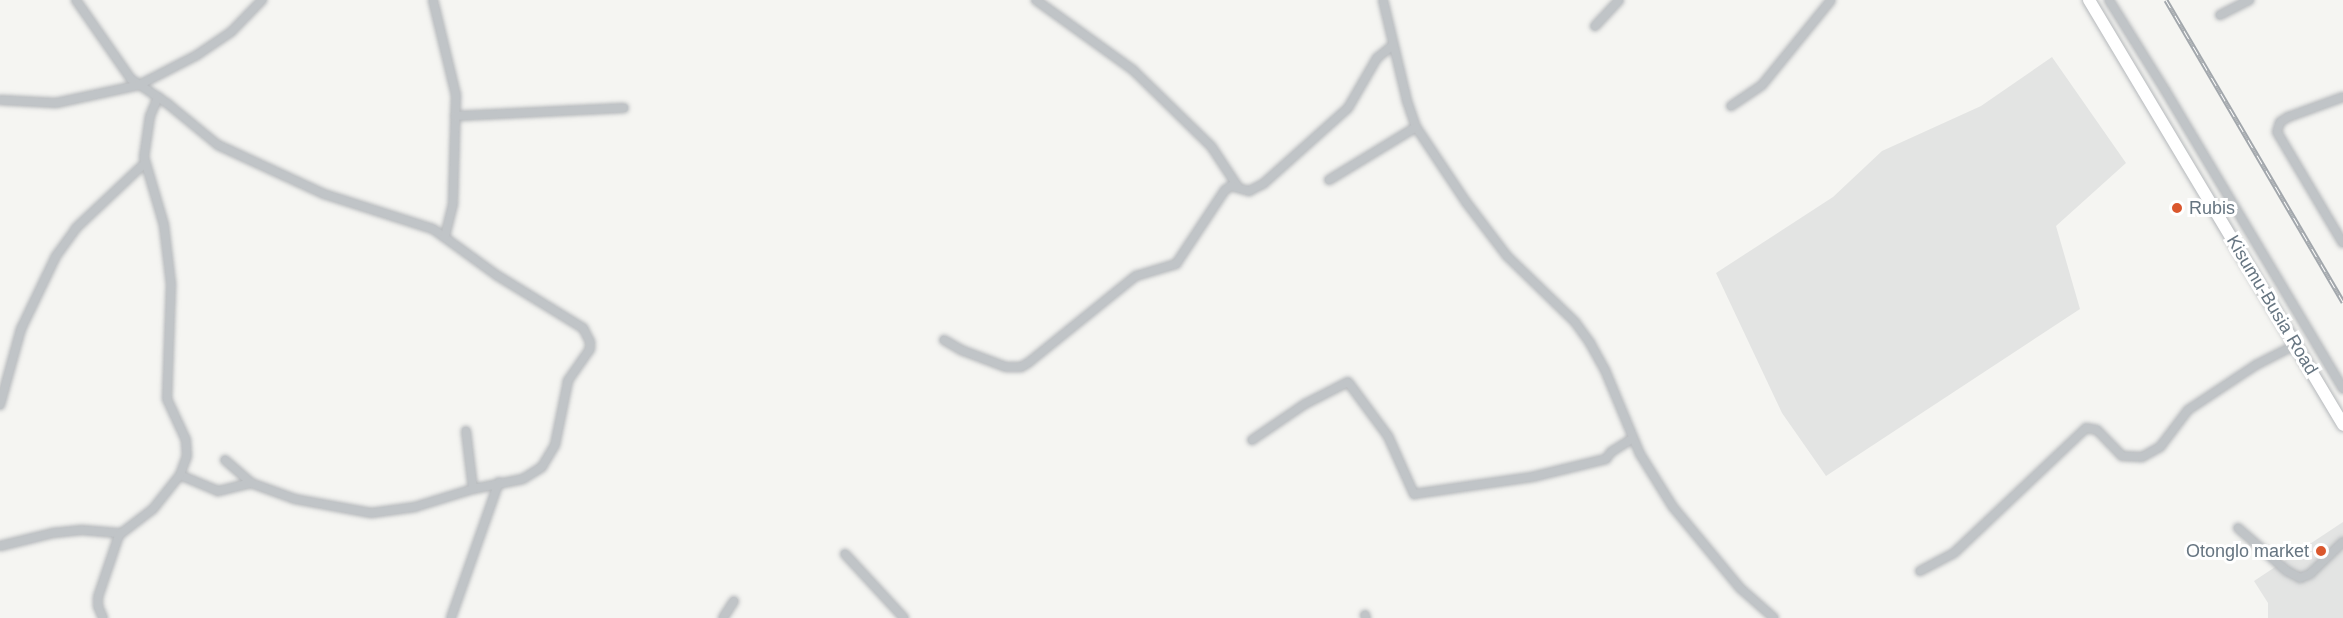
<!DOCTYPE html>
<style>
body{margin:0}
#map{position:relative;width:2343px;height:618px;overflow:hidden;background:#f5f5f2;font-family:Arial,sans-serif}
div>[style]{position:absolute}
.built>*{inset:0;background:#e3e4e3}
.roads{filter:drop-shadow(0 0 2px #b5b8bb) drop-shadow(0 0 2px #b5b8bb)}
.minor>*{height:8px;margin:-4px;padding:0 4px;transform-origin:4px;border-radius:4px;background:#c0c4c7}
.trunk>*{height:12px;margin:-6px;padding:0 6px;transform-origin:6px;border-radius:6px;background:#fff}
.rail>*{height:5px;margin-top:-2.5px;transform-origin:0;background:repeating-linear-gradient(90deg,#fff 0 9px,#a2a7ac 0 18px);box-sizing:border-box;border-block:2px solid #a2a7ac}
.dots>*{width:16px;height:16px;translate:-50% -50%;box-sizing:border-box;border:3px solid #fff;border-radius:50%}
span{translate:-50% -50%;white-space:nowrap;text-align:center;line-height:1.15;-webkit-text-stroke:6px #fff;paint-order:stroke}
.poi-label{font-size:18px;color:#667581}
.left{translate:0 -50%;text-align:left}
.right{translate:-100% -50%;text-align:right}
.street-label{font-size:18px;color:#667581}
</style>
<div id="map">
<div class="built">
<i style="clip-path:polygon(2052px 57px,2126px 163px,2056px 226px,2080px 309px,1826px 476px,1782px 413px,1716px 273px,1833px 197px,1882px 151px,1981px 106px)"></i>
<i style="clip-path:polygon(2343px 522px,2343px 618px,2268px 618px,2268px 603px,2254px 581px)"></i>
</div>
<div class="roads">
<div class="minor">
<i style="left:76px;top:0;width:96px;rotate:55.2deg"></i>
<i style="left:131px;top:79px;width:45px;rotate:34deg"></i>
<i style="left:168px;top:104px;width:65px;rotate:39.4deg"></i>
<i style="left:218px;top:145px;width:117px;rotate:24.8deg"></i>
<i style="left:324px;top:194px;width:114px;rotate:17.8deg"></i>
<i style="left:433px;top:229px;width:80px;rotate:35.9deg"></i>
<i style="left:498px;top:276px;width:100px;rotate:31.5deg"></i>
<i style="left:583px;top:328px;width:16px;rotate:63deg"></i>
<i style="left:590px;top:342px;width:7px;rotate:90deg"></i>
<i style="left:590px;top:349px;width:39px;rotate:125deg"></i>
<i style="left:568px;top:381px;width:65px;rotate:101.5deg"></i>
<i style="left:555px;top:445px;width:26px;rotate:121deg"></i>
<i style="left:542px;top:467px;width:22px;rotate:148deg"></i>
<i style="left:523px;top:479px;width:51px;rotate:168.7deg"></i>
<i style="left:473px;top:489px;width:61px;rotate:162.8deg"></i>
<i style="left:415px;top:507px;width:44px;rotate:172.2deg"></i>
<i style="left:371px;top:513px;width:77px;rotate:-169.6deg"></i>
<i style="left:295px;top:499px;width:47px;rotate:-160deg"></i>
<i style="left:251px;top:483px;width:34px;rotate:166deg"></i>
<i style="left:218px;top:491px;width:41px;rotate:-157.2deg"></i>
<i style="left:433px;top:0;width:98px;rotate:76.4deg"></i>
<i style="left:456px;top:95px;width:109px;rotate:91.6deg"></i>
<i style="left:453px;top:204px;width:34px;rotate:104deg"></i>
<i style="left:1036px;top:0;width:120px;rotate:35.8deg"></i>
<i style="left:1133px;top:70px;width:109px;rotate:44.3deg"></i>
<i style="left:1211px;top:146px;width:49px;rotate:56.6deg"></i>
<i style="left:1383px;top:0;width:104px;rotate:76.6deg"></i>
<i style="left:1407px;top:101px;width:28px;rotate:71deg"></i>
<i style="left:1416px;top:127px;width:90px;rotate:56.3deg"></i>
<i style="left:1466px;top:202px;width:68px;rotate:52.8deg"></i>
<i style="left:1507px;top:256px;width:95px;rotate:44.1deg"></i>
<i style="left:1575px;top:322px;width:26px;rotate:54deg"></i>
<i style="left:1590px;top:343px;width:31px;rotate:61deg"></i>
<i style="left:1605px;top:370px;width:91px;rotate:67.4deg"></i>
<i style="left:1640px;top:454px;width:62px;rotate:58.1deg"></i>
<i style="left:1673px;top:507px;width:105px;rotate:50.4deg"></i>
<i style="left:1740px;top:588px;width:45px;rotate:41.4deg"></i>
<i style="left:2109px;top:0;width:106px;rotate:58.1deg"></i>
<i style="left:2165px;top:90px;width:348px;rotate:59.2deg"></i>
<i style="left:2220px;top:15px;width:33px;rotate:-27deg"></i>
<i style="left:1595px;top:26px;width:35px;rotate:-47deg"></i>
<i style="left:2343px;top:97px;width:59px;rotate:160deg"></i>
<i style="left:2288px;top:117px;width:9px;rotate:148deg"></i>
<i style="left:2280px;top:122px;width:10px;rotate:107deg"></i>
<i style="left:2277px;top:132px;width:129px;rotate:59.3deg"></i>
<i style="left:0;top:100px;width:56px;rotate:3.1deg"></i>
<i style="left:56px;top:103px;width:85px;rotate:-12.2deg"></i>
<i style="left:139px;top:85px;width:65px;rotate:-27.3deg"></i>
<i style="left:197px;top:55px;width:41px;rotate:-34.1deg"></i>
<i style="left:231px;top:32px;width:45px;rotate:-45.9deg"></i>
<i style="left:1731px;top:106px;width:37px;rotate:-34deg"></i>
<i style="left:1762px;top:85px;width:109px;rotate:-50.9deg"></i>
<i style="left:455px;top:116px;width:169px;rotate:-2.7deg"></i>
<i style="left:1329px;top:180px;width:102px;rotate:-31.3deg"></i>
<i style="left:944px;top:340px;width:20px;rotate:30deg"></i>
<i style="left:961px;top:350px;width:48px;rotate:20.7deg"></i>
<i style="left:1006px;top:367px;width:15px"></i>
<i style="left:1021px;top:367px;width:8px;rotate:-30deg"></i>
<i style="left:1028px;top:363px;width:139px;rotate:-38.9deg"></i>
<i style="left:1136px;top:276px;width:42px;rotate:-16.7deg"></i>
<i style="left:1176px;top:264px;width:89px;rotate:-56.5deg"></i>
<i style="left:1225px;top:190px;width:7px;rotate:-34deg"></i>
<i style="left:1231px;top:186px;width:19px;rotate:16deg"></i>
<i style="left:1249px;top:191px;width:16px;rotate:-27deg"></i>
<i style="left:1263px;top:184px;width:114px;rotate:-41.8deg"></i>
<i style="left:1348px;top:108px;width:58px;rotate:-59.9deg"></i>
<i style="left:1377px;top:58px;width:21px;rotate:-39deg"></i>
<i style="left:0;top:405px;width:79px;rotate:-74.6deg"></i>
<i style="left:21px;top:329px;width:81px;rotate:-64.4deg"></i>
<i style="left:56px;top:256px;width:34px;rotate:-54deg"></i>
<i style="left:76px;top:228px;width:95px;rotate:-43.3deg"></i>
<i style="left:466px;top:431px;width:58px;rotate:83.1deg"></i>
<i style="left:1252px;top:440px;width:64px;rotate:-34.2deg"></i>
<i style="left:1305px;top:404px;width:48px;rotate:-27.1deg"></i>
<i style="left:1348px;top:382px;width:67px;rotate:53.5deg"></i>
<i style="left:1388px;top:436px;width:64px;rotate:65.9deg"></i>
<i style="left:1414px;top:494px;width:119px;rotate:-8.2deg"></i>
<i style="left:1532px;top:477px;width:76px;rotate:-13.7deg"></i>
<i style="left:1606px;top:459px;width:9px;rotate:-54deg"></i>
<i style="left:1611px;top:452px;width:26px;rotate:-32deg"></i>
<i style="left:225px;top:460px;width:35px;rotate:41deg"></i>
<i style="left:2238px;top:528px;width:65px;rotate:41.3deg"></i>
<i style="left:2287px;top:571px;width:15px;rotate:28deg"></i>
<i style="left:2300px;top:578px;width:11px;rotate:-22deg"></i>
<i style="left:2310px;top:574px;width:46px;rotate:-44.1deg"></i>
<i style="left:0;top:546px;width:55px;rotate:-13.8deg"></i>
<i style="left:53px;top:533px;width:29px;rotate:-6deg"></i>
<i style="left:82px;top:530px;width:38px;rotate:5deg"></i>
<i style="left:845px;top:554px;width:87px;rotate:47.3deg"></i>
<i style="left:1920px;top:571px;width:38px;rotate:-28deg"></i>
<i style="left:1954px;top:553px;width:182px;rotate:-43.4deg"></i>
<i style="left:2086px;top:428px;width:11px;rotate:10deg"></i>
<i style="left:2097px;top:430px;width:36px;rotate:46deg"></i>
<i style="left:2122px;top:456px;width:20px;rotate:3deg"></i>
<i style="left:2142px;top:457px;width:21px;rotate:-29deg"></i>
<i style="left:2160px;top:447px;width:46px;rotate:-52.9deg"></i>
<i style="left:2188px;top:410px;width:82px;rotate:-33.5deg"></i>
<i style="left:2256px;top:365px;width:44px;rotate:-27.1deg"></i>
<i style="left:1365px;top:615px;width:3px;rotate:72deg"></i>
<i style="left:103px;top:618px;width:13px;rotate:-113deg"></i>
<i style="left:98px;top:606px;width:9px;rotate:-90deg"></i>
<i style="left:98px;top:597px;width:65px;rotate:-71.3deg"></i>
<i style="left:119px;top:535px;width:43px;rotate:-37.4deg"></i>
<i style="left:153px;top:509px;width:43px;rotate:-51.5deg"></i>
<i style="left:180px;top:475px;width:20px;rotate:-70deg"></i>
<i style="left:187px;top:456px;width:16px;rotate:-94deg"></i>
<i style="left:186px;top:440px;width:45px;rotate:-114.9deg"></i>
<i style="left:167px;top:399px;width:115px;rotate:-88deg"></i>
<i style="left:171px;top:284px;width:59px;rotate:-96.8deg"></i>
<i style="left:164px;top:225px;width:71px;rotate:-106.4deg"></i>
<i style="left:144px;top:157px;width:41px;rotate:-81.7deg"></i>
<i style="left:150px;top:116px;width:21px;rotate:-67deg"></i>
<i style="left:451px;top:618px;width:144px;rotate:-70.6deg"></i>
<i style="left:723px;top:618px;width:20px;rotate:-57deg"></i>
</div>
<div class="trunk">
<i style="left:2089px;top:0;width:495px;rotate:59.1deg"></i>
</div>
</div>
<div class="rail">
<i style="left:2166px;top:0;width:350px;rotate:59.6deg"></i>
</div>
<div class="dots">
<i style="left:2177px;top:208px;background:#da572d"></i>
<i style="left:2321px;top:551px;background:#da572d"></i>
</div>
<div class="poi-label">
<span class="left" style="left:2189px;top:208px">Rubis</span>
<span class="right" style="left:2309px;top:551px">Otonglo market</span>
</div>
<div class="street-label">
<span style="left:2272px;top:305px;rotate:59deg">Kisumu-Busia Road</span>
</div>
</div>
